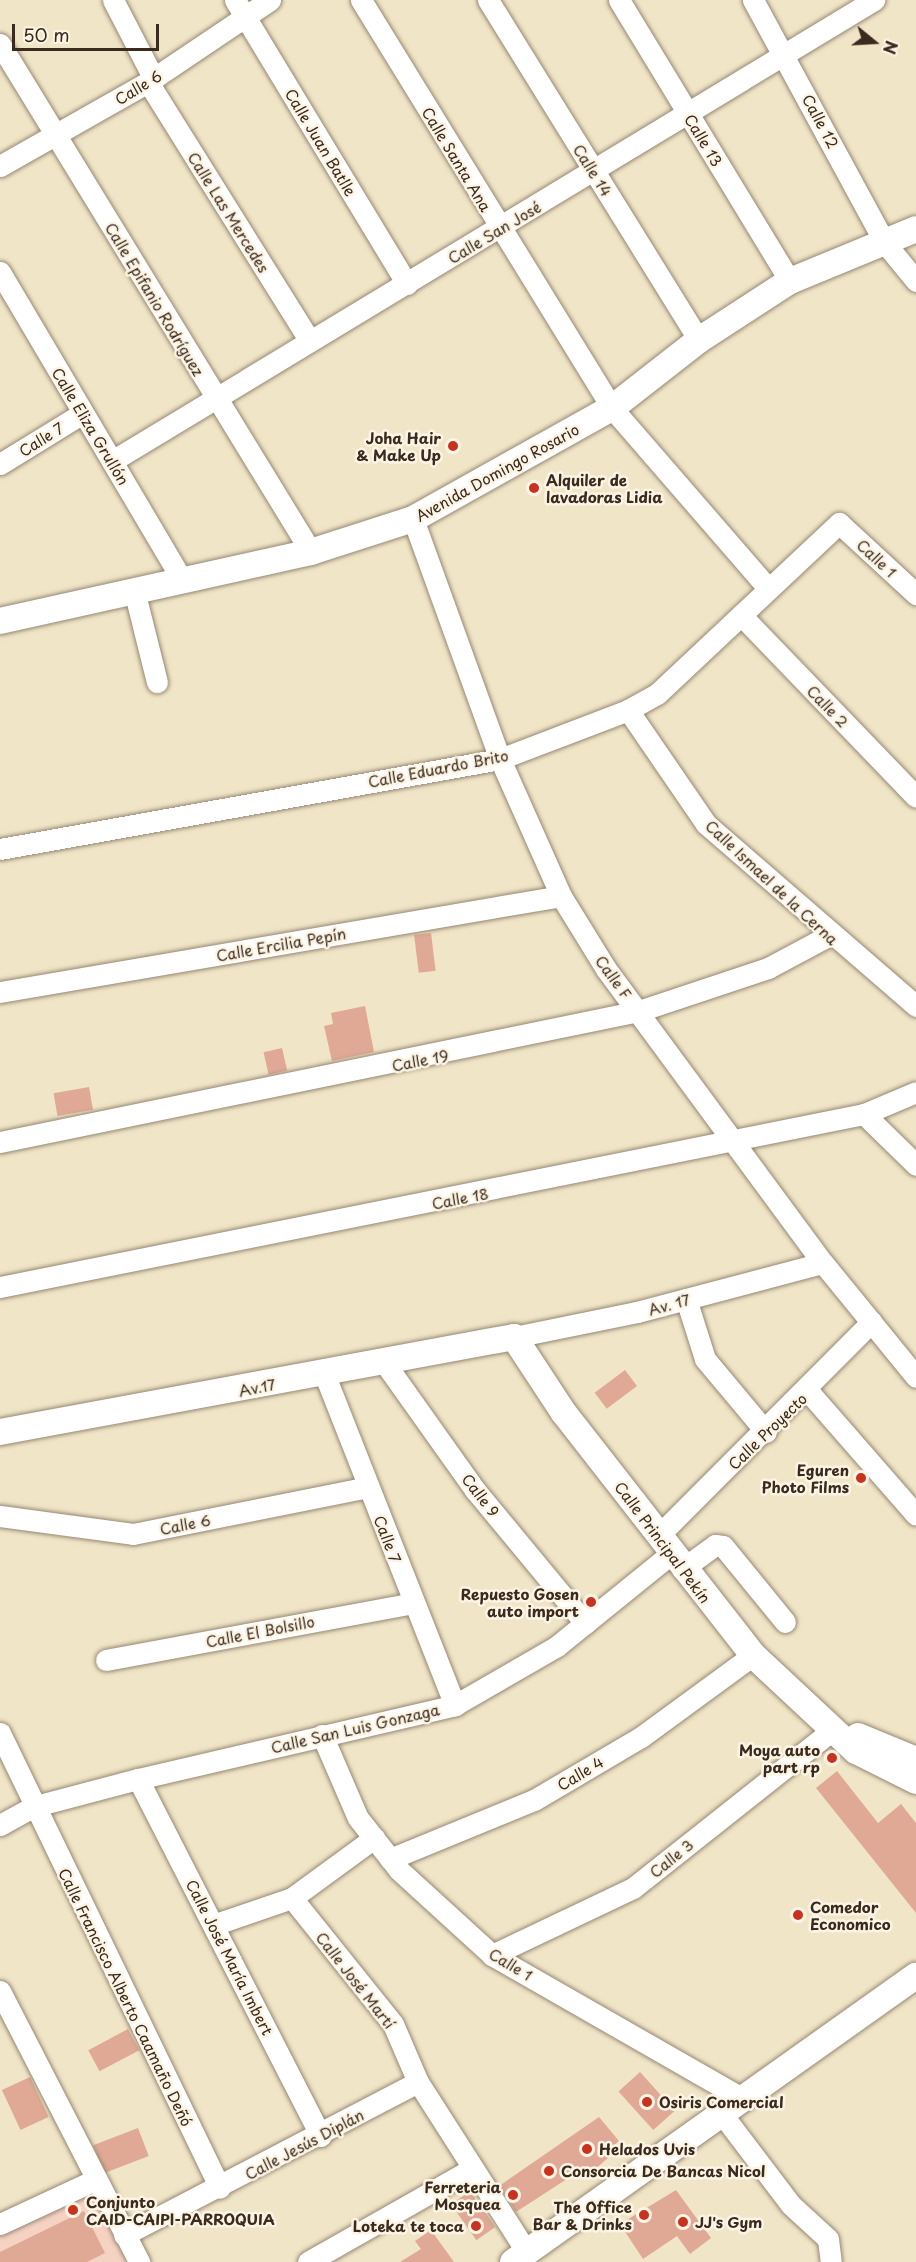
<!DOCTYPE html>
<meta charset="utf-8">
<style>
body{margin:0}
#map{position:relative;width:916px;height:2262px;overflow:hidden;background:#f1e5c8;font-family:"Playpen Sans",sans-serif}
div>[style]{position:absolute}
.built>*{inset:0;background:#f6d2c3}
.building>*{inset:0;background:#e0a995;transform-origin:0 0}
.roads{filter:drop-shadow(0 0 2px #968873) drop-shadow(0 0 2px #968873)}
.minor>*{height:21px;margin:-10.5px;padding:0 10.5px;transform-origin:10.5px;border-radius:10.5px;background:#fff}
.major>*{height:26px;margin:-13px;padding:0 13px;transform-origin:13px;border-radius:13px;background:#fff}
.dots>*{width:16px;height:16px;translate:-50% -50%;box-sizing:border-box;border:3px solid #fcf5e5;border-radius:50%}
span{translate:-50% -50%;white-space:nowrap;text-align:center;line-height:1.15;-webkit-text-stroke:5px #fcf5e5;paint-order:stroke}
.street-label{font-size:15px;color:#3b2a1e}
.poi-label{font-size:15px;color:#3b2a1e;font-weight:700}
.right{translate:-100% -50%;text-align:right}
.left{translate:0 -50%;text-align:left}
.north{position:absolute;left:844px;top:12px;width:60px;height:60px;-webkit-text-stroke:4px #fcf5e5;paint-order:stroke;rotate:108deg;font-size:16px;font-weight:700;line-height:24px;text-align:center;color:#3b2a1e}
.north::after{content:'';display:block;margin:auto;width:21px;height:27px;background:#3b2a1e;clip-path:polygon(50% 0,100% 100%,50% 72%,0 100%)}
.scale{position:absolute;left:12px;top:24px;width:147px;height:27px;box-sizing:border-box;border:3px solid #3b2a1e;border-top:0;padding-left:8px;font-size:18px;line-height:21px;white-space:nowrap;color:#3b2a1e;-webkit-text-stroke:4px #fcf5e5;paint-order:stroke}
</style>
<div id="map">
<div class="built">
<i style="clip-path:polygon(90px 2188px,126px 2262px,0 2262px,0 2232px)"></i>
</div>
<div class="building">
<i style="left:431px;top:933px;width:38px;height:17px;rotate:83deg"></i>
<i style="clip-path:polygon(365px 1006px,374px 1052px,332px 1061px,324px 1026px,333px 1024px,331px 1013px)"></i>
<i style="left:282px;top:1048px;width:23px;height:19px;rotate:77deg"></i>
<i style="left:89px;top:1087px;width:23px;height:36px;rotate:80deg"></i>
<i style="left:625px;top:1370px;width:20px;height:38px;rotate:53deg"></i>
<i style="clip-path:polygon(837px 1771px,878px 1823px,901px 1804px,916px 1823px,916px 1913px,816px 1788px)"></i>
<i style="left:128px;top:2029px;width:24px;height:45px;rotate:62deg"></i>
<i style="left:640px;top:2072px;width:52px;height:29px;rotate:48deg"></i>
<i style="left:30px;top:2077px;width:44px;height:31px;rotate:65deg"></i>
<i style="clip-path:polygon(599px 2117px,619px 2141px,605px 2153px,609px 2157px,592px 2172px,587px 2166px,516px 2212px,499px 2186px)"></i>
<i style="left:138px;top:2128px;width:30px;height:48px;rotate:69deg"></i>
<i style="clip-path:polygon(676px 2190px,711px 2238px,690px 2254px,677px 2236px,643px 2259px,620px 2224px)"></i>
<i style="left:470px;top:2191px;width:44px;height:23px;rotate:55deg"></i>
<i style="clip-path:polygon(84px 2211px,105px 2253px,87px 2262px,0 2262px,0 2252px)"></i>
<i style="clip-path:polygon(431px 2230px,454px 2262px,400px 2262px,421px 2249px,415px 2241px)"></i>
</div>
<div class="roads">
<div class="minor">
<i style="left:113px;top:0;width:89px;rotate:62.6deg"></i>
<i style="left:235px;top:0;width:332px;rotate:58.8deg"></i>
<i style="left:361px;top:0;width:479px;rotate:58.4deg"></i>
<i style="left:612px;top:408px;width:238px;rotate:49.1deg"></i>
<i style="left:488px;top:0;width:400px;rotate:58.2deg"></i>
<i style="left:619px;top:0;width:329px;rotate:58.7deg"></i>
<i style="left:753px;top:0;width:277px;rotate:61.5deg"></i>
<i style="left:885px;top:243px;width:49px;rotate:50.8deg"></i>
<i style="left:0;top:44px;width:596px;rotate:58.52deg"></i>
<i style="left:148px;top:82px;width:305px;rotate:58deg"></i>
<i style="left:0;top:166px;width:170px;rotate:-29.6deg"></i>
<i style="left:148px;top:82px;width:147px;rotate:-33.9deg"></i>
<i style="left:0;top:272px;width:359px;rotate:59.4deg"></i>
<i style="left:112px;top:461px;width:891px;rotate:-31.17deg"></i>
<i style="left:0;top:464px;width:97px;rotate:-31.6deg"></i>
<i style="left:413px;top:519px;width:255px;rotate:70.1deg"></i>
<i style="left:500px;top:759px;width:150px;rotate:66deg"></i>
<i style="left:561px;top:896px;width:86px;rotate:58.3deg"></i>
<i style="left:606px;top:969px;width:365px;rotate:53.6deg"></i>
<i style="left:823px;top:1263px;width:147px;rotate:50.8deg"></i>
<i style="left:134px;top:590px;width:95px;rotate:76deg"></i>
<i style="left:741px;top:615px;width:252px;rotate:46.1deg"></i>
<i style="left:628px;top:710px;width:138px;rotate:55.6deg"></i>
<i style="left:706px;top:824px;width:278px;rotate:40.9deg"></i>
<i style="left:0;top:849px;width:508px;rotate:-10.2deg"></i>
<i style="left:500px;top:759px;width:137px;rotate:-20.9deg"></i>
<i style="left:628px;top:710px;width:33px;rotate:-29deg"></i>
<i style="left:657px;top:694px;width:250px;rotate:-43.2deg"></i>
<i style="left:839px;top:523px;width:105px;rotate:42.7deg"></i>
<i style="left:0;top:992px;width:569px;rotate:-9.71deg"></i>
<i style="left:864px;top:1114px;width:73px;rotate:44.4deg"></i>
<i style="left:0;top:1142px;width:652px;rotate:-11.59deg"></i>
<i style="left:639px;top:1011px;width:136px;rotate:-18.4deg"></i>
<i style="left:768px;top:968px;width:68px;rotate:-28.1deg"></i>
<i style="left:0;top:1287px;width:881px;rotate:-11.32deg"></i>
<i style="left:864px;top:1114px;width:56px;rotate:-22.9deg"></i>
<i style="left:686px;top:1299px;width:63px;rotate:72.4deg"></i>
<i style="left:705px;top:1359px;width:95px;rotate:50.1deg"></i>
<i style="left:514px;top:1337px;width:126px;rotate:-11.5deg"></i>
<i style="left:637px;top:1312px;width:192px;rotate:-14.8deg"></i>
<i style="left:384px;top:1362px;width:157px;rotate:54.6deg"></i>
<i style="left:475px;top:1490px;width:173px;rotate:50.4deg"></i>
<i style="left:324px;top:1373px;width:357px;rotate:68.5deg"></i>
<i style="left:808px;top:1391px;width:164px;rotate:48.9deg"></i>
<i style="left:0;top:1516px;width:134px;rotate:7.7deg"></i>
<i style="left:133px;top:1534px;width:240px;rotate:-11.3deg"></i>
<i style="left:659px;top:1535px;width:301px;rotate:-45.1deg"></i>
<i style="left:682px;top:1569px;width:41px;rotate:-36deg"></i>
<i style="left:715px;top:1545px;width:8px;rotate:7deg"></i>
<i style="left:723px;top:1546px;width:98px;rotate:50.8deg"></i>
<i style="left:106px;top:1660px;width:312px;rotate:-10.5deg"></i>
<i style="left:0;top:1733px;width:505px;rotate:64.2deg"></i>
<i style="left:322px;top:1735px;width:90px;rotate:66.6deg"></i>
<i style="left:358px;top:1818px;width:66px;rotate:51.7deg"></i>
<i style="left:399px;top:1870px;width:126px;rotate:42.4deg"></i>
<i style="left:492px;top:1955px;width:289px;rotate:29.8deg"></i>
<i style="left:138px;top:1779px;width:401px;rotate:62.9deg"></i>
<i style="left:0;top:1825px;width:37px;rotate:-29deg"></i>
<i style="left:32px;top:1807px;width:110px;rotate:-14.8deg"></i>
<i style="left:138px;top:1779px;width:326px;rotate:-13.1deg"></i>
<i style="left:455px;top:1705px;width:118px;rotate:-30deg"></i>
<i style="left:557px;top:1646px;width:148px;rotate:-39deg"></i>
<i style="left:390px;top:1859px;width:156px;rotate:-22.3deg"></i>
<i style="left:534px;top:1800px;width:124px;rotate:-30.5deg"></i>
<i style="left:641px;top:1737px;width:139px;rotate:-36.2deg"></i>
<i style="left:292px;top:1898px;width:161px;rotate:51.3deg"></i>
<i style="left:393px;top:2024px;width:63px;rotate:66.7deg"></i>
<i style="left:418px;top:2082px;width:201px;rotate:57.4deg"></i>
<i style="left:213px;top:1925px;width:83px;rotate:-18.9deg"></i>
<i style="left:292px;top:1898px;width:102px;rotate:-36.2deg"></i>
<i style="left:492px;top:1955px;width:156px;rotate:-25.4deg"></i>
<i style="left:633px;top:1888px;width:254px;rotate:-38.4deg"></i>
<i style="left:0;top:1991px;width:305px;rotate:62.8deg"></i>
<i style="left:722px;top:2114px;width:114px;rotate:52.8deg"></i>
<i style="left:791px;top:2205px;width:50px;rotate:42.6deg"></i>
<i style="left:828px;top:2239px;width:23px;rotate:83deg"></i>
<i style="left:0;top:2224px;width:105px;rotate:-24.9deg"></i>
<i style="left:124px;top:2235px;width:331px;rotate:-27.5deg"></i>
<i style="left:308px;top:2262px;width:189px;rotate:-29.6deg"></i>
</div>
<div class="major">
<i style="left:0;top:621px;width:319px;rotate:-12.5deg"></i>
<i style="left:311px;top:552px;width:107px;rotate:-17.9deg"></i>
<i style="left:413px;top:519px;width:228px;rotate:-29.2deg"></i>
<i style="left:612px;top:408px;width:110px;rotate:-38deg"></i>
<i style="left:699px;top:340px;width:108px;rotate:-33deg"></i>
<i style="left:790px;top:281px;width:136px;rotate:-22.4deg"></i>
<i style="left:0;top:1432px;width:523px;rotate:-10.47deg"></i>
<i style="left:514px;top:1337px;width:91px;rotate:56.7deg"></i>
<i style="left:564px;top:1413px;width:307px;rotate:52deg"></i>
<i style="left:753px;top:1655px;width:141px;rotate:43deg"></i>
<i style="left:856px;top:1751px;width:67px;rotate:26.6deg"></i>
<i style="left:858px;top:1736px;width:63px;rotate:22.5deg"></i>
<i style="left:513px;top:2262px;width:494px;rotate:-35.4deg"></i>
</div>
</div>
<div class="dots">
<i style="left:453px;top:446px;background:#c8321e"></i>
<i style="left:534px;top:488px;background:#c8321e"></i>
<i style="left:861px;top:1478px;background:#c8321e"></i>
<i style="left:591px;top:1602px;background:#c8321e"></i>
<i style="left:832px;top:1758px;background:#c8321e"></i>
<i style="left:798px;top:1915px;background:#c8321e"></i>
<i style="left:647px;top:2102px;background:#c8321e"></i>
<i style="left:587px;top:2149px;background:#c8321e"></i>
<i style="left:549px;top:2171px;background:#c8321e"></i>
<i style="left:513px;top:2195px;background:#c8321e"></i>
<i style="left:73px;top:2210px;background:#c8321e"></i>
<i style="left:644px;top:2215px;background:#c8321e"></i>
<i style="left:683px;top:2222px;background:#c8321e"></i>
<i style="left:476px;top:2226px;background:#c8321e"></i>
</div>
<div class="street-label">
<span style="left:138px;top:87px;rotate:-31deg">Calle 6</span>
<span style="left:821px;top:121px;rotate:62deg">Calle 12</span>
<span style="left:704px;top:140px;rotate:59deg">Calle 13</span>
<span style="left:321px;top:142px;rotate:59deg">Calle Juan Batlle</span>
<span style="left:457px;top:159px;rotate:59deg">Calle Santa Ana</span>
<span style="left:593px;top:170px;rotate:58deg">Calle 14</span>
<span style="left:229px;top:212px;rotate:58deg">Calle Las Mercedes</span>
<span style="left:494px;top:232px;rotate:-31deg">Calle San José</span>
<span style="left:155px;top:299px;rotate:59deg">Calle Epifanio Rodríguez</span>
<span style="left:91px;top:426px;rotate:59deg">Calle Eliza Grullón</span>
<span style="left:41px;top:439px;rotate:-32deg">Calle 7</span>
<span style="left:497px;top:472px;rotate:-29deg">Avenida Domingo Rosario</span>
<span style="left:877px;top:558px;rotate:43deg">Calle 1</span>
<span style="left:828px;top:706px;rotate:46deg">Calle 2</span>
<span style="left:438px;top:768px;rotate:-11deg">Calle Eduardo Brito</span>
<span style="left:772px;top:882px;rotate:43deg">Calle Ismael de la Cerna</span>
<span style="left:281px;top:944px;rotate:-10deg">Calle Ercilia Pepín</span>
<span style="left:614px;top:977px;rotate:54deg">Calle F</span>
<span style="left:420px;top:1060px;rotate:-11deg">Calle 19</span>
<span style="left:460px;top:1198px;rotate:-11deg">Calle 18</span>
<span style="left:669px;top:1304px;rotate:-15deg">Av. 17</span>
<span style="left:257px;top:1387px;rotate:-11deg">Av.17</span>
<span style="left:767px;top:1431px;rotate:-44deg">Calle Proyecto</span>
<span style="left:481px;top:1495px;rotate:52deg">Calle 9</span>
<span style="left:185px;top:1524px;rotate:-11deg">Calle 6</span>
<span style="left:388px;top:1539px;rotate:69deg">Calle 7</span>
<span style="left:663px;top:1542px;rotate:53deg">Calle Principal Pekín</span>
<span style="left:260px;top:1631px;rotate:-11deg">Calle El Bolsillo</span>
<span style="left:355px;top:1728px;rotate:-13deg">Calle San Luis Gonzaga</span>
<span style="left:580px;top:1773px;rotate:-31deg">Calle 4</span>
<span style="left:671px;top:1858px;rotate:-39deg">Calle 3</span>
<span style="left:230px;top:1957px;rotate:63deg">Calle José María Imbert</span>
<span style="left:511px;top:1964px;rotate:31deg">Calle 1</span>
<span style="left:356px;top:1980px;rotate:52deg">Calle José Martí</span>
<span style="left:126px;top:1997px;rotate:64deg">Calle Francisco Alberto Caamaño Deñó</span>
<span style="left:304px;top:2144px;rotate:-28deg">Calle Jesús Diplán</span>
</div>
<div class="poi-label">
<span class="right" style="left:441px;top:446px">Joha Hair<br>&amp; Make Up</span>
<span class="left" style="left:546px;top:488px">Alquiler de<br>lavadoras Lidia</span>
<span class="right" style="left:849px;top:1478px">Eguren<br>Photo Films</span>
<span class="right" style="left:579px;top:1602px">Repuesto Gosen<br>auto import</span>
<span class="right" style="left:820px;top:1758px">Moya auto<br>part rp</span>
<span class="left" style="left:810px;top:1915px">Comedor<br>Economico</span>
<span class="left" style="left:659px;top:2102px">Osiris Comercial</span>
<span class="left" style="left:599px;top:2149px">Helados Uvis</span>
<span class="left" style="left:561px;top:2171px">Consorcia De Bancas Nicol</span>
<span class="right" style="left:501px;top:2195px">Ferreteria<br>Mosquea</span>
<span class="left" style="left:86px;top:2210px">Conjunto<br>CAID-CAIPI-PARROQUIA</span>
<span class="right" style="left:632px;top:2215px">The Office<br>Bar &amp; Drinks</span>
<span class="left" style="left:695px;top:2222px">JJ's Gym</span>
<span class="right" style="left:464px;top:2226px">Loteka te toca</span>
</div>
<div class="north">N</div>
<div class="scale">50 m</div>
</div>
